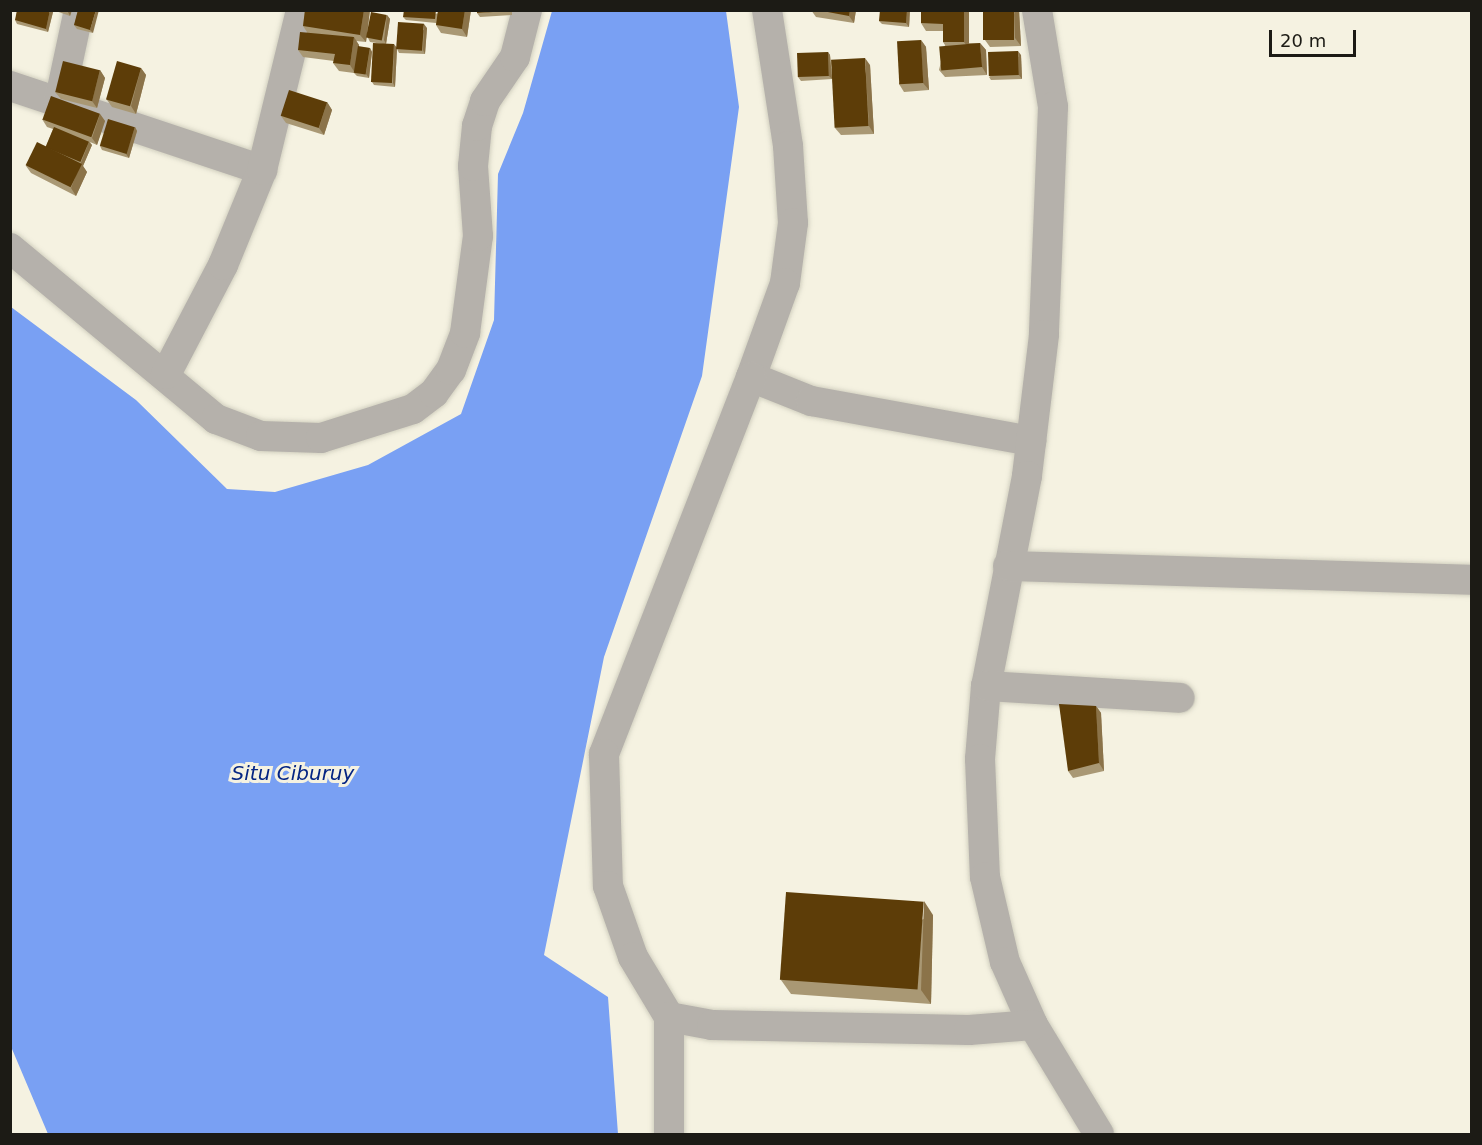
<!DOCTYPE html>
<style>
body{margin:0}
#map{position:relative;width:1482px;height:1145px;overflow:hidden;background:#f5f2e1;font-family:"DejaVu Sans",sans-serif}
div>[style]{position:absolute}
.water>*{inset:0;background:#79a0f3}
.roads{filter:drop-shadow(0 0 2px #d2d0c0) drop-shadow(0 0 2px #d2d0c0)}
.street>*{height:30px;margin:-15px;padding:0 15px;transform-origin:15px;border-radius:15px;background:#b5b1ab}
.wall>*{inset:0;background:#a99874}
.shaded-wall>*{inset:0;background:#8b7349}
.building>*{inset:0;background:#5d3d08;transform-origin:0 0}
span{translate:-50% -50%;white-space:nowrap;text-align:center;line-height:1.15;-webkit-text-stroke:6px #f5f2e1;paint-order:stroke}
.water-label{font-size:20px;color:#052583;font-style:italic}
.frame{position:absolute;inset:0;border:12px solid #1c1b15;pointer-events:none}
.scale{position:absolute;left:1269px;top:30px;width:87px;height:27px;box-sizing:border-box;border:3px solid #1c1b15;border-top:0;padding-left:8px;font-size:18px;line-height:21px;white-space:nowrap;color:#1c1b15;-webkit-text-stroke:4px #f5f2e1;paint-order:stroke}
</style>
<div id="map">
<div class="water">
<i style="clip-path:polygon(552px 11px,726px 11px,739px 107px,702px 376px,604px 657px,544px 955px,608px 997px,618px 1134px,48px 1134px,12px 1049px,11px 307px,136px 400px,227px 489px,275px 492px,368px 465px,461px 414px,494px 320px,498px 174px,523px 113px)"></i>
</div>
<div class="roads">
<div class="street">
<i style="left:767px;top:10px;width:138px;rotate:81.2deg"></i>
<i style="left:788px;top:146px;width:77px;rotate:86.3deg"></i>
<i style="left:793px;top:223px;width:61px;rotate:97.6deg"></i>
<i style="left:785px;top:283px;width:100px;rotate:109.9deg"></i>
<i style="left:751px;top:377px;width:65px;rotate:21.8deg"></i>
<i style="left:811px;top:401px;width:224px;rotate:10.3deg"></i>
<i style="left:1037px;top:10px;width:98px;rotate:80.6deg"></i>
<i style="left:1053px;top:107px;width:228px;rotate:92.3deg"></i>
<i style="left:1044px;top:335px;width:142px;rotate:96.9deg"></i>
<i style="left:1027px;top:476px;width:214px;rotate:101deg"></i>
<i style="left:986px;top:686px;width:73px;rotate:94.7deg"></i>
<i style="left:980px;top:759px;width:118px;rotate:87.6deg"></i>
<i style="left:985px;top:877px;width:87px;rotate:76.8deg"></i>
<i style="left:1005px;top:962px;width:69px;rotate:66deg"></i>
<i style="left:1033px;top:1025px;width:127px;rotate:58.8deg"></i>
<i style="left:10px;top:86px;width:266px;rotate:18.4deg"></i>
<i style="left:59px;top:103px;width:95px;rotate:-77.9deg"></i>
<i style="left:10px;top:248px;width:268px;rotate:39.7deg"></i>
<i style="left:216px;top:419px;width:48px;rotate:20.7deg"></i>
<i style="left:261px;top:436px;width:60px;rotate:1.9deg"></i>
<i style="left:321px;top:438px;width:96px;rotate:-17.5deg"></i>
<i style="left:413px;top:409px;width:26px;rotate:-37deg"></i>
<i style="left:434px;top:393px;width:29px;rotate:-54deg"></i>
<i style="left:451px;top:370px;width:40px;rotate:-69deg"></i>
<i style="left:465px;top:333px;width:98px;rotate:-82.4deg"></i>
<i style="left:478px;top:236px;width:70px;rotate:-94.1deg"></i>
<i style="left:473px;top:166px;width:40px;rotate:-84.3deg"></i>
<i style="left:477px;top:126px;width:26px;rotate:-72deg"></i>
<i style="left:485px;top:101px;width:53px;rotate:-55.7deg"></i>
<i style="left:515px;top:57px;width:49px;rotate:-75.7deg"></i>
<i style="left:166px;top:374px;width:123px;rotate:-62.4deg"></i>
<i style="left:223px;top:265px;width:103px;rotate:-67.7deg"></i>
<i style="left:262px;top:170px;width:165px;rotate:-76.3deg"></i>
<i style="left:751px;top:377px;width:405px;rotate:111.3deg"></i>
<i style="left:604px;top:754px;width:132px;rotate:88.3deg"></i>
<i style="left:608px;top:886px;width:75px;rotate:70.6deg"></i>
<i style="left:633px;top:957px;width:70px;rotate:59deg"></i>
<i style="left:669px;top:1017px;width:44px;rotate:10.5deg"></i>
<i style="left:712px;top:1025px;width:257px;rotate:1.1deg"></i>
<i style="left:969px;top:1030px;width:64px;rotate:-4.5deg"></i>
<i style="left:1008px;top:566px;width:464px;rotate:1.7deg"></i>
<i style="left:986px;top:686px;width:194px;rotate:3.5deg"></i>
<i style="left:669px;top:1134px;width:117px;rotate:-90deg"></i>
</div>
</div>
<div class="wall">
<i style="clip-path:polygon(53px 10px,72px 10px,70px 16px)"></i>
<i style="clip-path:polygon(78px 10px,93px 33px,77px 29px,74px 25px)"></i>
<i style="clip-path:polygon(305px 10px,370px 10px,366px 42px,356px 41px,359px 45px,359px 47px,370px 48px,372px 52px,369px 78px,357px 76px,354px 73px,339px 71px,333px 63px,334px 61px,303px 57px,298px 50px,307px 32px,303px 26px)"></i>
<i style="clip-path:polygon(471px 10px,467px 37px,441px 33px,436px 25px,436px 23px,406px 20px,403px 17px)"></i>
<i style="clip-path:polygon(512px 10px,512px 15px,480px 17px,477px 13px)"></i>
<i style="clip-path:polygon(811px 10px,856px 10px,854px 23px,816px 17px)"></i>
<i style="clip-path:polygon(910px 10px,909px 27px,882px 24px,879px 21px)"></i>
<i style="clip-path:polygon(921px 10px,969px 10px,969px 43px,980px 43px,986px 50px,987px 75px,945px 77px,939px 70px,945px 45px,943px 42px,943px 31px,926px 31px,921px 23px)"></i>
<i style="clip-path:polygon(1019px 10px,1021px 46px,990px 47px,985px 40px)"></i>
<i style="clip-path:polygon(53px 12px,48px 32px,17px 24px,15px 20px)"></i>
<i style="clip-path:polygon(387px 15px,390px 19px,386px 44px,396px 47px,427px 28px,425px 54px,399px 53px,397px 49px,395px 87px,374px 85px,372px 82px,383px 44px,370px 42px,368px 38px)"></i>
<i style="clip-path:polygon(921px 40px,926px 47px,929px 90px,904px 92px,899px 84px)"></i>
<i style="clip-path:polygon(828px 52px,830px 55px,832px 79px,801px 81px,798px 77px)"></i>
<i style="clip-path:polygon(1021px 55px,1022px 79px,991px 80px,989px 77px)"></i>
<i style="clip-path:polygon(870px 65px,874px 134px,841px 135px,835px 128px)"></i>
<i style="clip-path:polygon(141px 68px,146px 75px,136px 114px,112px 107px,107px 100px)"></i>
<i style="clip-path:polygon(100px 70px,105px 78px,97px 108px,61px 99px,55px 92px)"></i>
<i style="clip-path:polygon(327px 102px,332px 110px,324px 135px,286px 123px,281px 116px)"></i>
<i style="clip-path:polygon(100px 114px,105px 121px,97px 145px,90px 142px,92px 145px,83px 166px,87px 172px,76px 196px,31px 173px,26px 166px,46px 147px,53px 129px,47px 127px,42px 119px)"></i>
<i style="clip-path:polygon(135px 127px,137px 131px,129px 158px,102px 150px,100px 146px)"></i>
<i style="clip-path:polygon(1096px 706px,1101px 713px,1104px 771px,1073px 778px,1068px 771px)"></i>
<i style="clip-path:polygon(933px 915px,931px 1004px,791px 994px,781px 980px)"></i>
</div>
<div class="shaded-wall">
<i style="clip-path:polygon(50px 10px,52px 10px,53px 12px,48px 32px,46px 29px)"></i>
<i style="clip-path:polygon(67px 10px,72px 10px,70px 16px)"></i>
<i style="clip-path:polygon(96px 10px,99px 10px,93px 33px,90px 30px)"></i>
<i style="clip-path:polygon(364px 10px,370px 10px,366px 42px,360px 35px)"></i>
<i style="clip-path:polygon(465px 10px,471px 10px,467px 37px,462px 29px)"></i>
<i style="clip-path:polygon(850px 10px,856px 10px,854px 23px,849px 16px)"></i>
<i style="clip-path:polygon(907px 10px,910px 10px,909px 27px,906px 23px)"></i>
<i style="clip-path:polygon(964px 10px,969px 10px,969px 49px,964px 42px)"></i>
<i style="clip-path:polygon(1014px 10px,1019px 10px,1021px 46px,1015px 38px)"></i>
<i style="clip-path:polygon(387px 15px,390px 19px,386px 44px,384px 40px)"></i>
<i style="clip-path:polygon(424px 24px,427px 28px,425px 54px,423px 50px)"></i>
<i style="clip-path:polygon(354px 37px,359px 45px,355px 73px,350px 65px)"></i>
<i style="clip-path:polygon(921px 40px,926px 47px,929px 90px,923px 83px)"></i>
<i style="clip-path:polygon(980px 43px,986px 50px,987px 75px,982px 67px)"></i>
<i style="clip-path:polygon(394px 44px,397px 48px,395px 87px,393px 83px)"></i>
<i style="clip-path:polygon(370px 48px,372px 52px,369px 78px,366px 74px)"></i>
<i style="clip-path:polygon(1018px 51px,1021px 55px,1022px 79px,1019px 75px)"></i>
<i style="clip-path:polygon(828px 52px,830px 55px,832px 79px,829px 76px)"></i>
<i style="clip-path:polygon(865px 58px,870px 65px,874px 134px,869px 126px)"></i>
<i style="clip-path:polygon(141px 68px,146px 75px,136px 114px,131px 106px)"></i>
<i style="clip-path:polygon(100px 70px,105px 78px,97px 108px,92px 101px)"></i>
<i style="clip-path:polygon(327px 102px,332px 110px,324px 135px,319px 128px)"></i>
<i style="clip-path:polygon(100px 114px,105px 121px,97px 145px,92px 138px)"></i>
<i style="clip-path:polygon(135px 127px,137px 131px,129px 158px,126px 154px)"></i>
<i style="clip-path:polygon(89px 142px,92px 145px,83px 166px,87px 172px,76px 196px,71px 188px)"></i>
<i style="clip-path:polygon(1096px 706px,1101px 713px,1104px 771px,1099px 763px)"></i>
<i style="clip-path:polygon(924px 901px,933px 915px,931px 1004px,921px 990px)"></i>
</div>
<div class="building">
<i style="clip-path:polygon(17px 10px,50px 10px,46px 29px,15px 20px)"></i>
<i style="clip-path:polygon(78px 10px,96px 10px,90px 30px,74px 25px)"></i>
<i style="clip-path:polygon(305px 10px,364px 10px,360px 35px,303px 26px)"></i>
<i style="clip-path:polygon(404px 10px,436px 10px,435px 19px,403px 17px)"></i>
<i style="clip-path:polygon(438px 10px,465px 10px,462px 29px,436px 25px)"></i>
<i style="clip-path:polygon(477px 10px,509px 10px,509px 11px,477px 13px)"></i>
<i style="clip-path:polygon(817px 10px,850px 10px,849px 16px)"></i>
<i style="clip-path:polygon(880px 10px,907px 10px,906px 23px,879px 21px)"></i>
<i style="clip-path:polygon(921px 10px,964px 10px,964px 42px,943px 42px,943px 24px,921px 23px)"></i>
<i style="left:983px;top:10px;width:31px;height:30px"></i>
<i style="left:371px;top:12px;width:16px;height:26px;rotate:11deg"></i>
<i style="left:398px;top:22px;width:26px;height:27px;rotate:4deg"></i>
<i style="clip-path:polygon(300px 32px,354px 37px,350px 65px,333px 63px,335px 54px,298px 50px)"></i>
<i style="left:921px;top:40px;width:43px;height:24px;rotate:87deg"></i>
<i style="left:373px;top:43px;width:21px;height:39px;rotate:3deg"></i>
<i style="left:980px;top:43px;width:24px;height:41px;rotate:85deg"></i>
<i style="left:358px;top:46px;width:12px;height:27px;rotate:9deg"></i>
<i style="left:1018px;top:51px;width:24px;height:30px;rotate:88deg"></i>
<i style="left:828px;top:52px;width:24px;height:31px;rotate:88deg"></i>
<i style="left:865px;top:58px;width:68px;height:34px;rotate:87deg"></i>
<i style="left:63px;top:61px;width:38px;height:32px;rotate:14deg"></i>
<i style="left:117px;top:61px;width:25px;height:40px;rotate:16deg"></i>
<i style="left:289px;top:90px;width:40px;height:27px;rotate:18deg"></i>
<i style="left:51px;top:96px;width:52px;height:25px;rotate:20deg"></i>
<i style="left:108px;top:119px;width:28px;height:28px;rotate:17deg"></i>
<i style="left:54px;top:127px;width:38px;height:22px;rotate:23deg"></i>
<i style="left:37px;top:142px;width:50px;height:26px;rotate:26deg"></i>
<i style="clip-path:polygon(1059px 704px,1096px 706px,1099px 763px,1068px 771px)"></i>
<i style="left:786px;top:892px;width:138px;height:88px;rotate:4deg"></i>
</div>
<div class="water-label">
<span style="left:293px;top:773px">Situ Ciburuy</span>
</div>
<div class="frame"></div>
<div class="scale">20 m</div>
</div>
